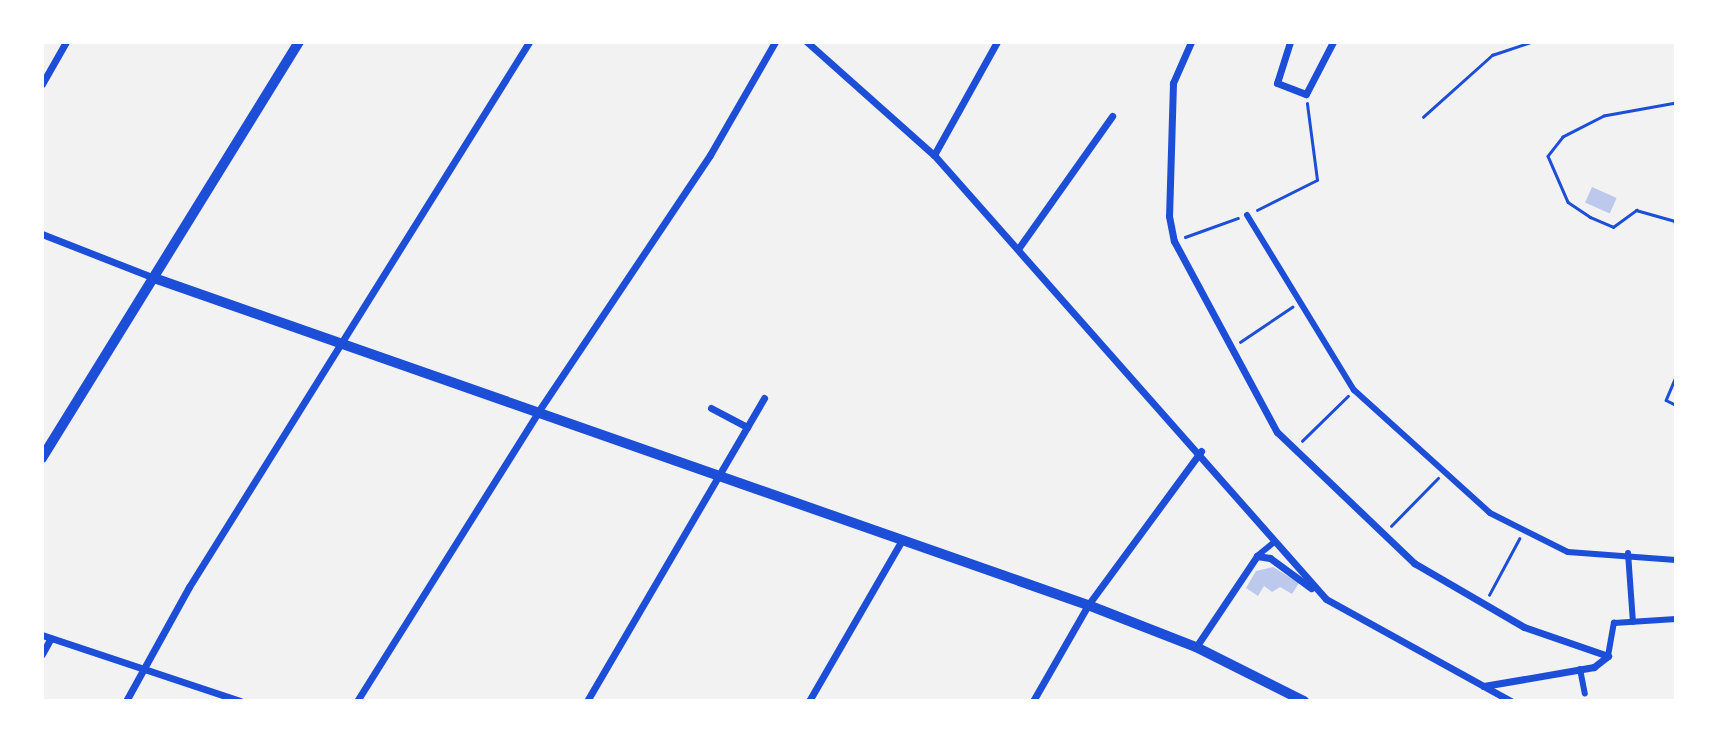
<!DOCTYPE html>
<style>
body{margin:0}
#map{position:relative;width:1718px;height:743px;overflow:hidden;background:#f2f2f2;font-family:"Times New Roman",serif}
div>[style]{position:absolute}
.building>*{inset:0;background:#bdc9ec;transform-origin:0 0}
.path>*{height:2.5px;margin:-1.25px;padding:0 1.25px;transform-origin:1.25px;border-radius:1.25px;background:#1d4ed8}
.pedestrian>*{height:6px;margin:-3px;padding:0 3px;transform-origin:3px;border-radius:3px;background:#1d4ed8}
.minor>*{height:7px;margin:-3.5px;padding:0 3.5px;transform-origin:3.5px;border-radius:3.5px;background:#1d4ed8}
.tertiary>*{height:10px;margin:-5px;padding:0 5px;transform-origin:5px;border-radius:5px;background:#1d4ed8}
span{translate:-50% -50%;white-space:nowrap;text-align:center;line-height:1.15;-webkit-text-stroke:6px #fff;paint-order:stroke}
.frame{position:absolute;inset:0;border:44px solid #fff;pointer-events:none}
</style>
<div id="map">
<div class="building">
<i style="left:1592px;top:187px;width:27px;height:17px;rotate:24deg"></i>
<i style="clip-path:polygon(1273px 567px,1299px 583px,1292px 594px,1280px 587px,1272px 592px,1264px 586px,1258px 596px,1246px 588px,1256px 571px)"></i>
</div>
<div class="path">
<i style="left:1676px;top:103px;width:73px;rotate:169.8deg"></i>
<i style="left:1604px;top:116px;width:46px;rotate:152.9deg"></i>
<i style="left:1563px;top:137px;width:24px;rotate:128deg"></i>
<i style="left:1548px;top:156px;width:50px;rotate:66.5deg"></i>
<i style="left:1568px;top:202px;width:27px;rotate:34deg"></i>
<i style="left:1590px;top:217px;width:25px;rotate:23deg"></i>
<i style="left:1613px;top:227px;width:29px;rotate:-36deg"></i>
<i style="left:1636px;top:210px;width:41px;rotate:15.8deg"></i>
<i style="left:1675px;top:221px;width:7px;rotate:82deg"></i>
<i style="left:1423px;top:117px;width:93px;rotate:-41.9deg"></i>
<i style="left:1492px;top:55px;width:41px;rotate:-18.4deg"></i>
<i style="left:1257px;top:210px;width:67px;rotate:-26.6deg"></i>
<i style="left:1317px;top:180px;width:77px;rotate:-97.5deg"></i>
<i style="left:1185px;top:237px;width:56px;rotate:-19.7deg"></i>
<i style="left:1240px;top:342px;width:63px;rotate:-33.9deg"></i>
<i style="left:1676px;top:377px;width:25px;rotate:113deg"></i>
<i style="left:1666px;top:400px;width:11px;rotate:27deg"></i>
<i style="left:1302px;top:441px;width:64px;rotate:-44.4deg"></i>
<i style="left:1391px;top:526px;width:67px;rotate:-45.6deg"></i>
<i style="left:1489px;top:595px;width:64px;rotate:-61.8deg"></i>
</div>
<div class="pedestrian">
<i style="left:1247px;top:215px;width:205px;rotate:58.6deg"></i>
<i style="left:1354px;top:390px;width:183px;rotate:42.1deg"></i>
<i style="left:1490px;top:513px;width:87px;rotate:26.6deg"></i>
<i style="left:1568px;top:552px;width:108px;rotate:4.2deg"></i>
<i style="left:1628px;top:553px;width:69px;rotate:85.9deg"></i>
<i style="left:1257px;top:556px;width:22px;rotate:-39deg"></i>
<i style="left:1608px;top:656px;width:34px;rotate:-80deg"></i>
<i style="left:1614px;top:623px;width:62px;rotate:-3.7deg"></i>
<i style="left:1580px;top:669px;width:25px;rotate:79deg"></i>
</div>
<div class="minor">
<i style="left:807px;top:42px;width:170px;rotate:41.7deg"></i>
<i style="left:934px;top:155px;width:592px;rotate:48.56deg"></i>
<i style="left:1326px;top:599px;width:211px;rotate:28.9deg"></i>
<i style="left:1191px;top:42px;width:45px;rotate:113.7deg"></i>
<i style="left:1173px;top:83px;width:133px;rotate:91.7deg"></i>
<i style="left:1169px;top:216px;width:25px;rotate:79deg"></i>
<i style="left:1174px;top:241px;width:217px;rotate:61.7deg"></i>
<i style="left:1277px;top:432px;width:190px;rotate:43.7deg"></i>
<i style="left:1414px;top:563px;width:127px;rotate:30.2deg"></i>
<i style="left:1524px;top:627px;width:89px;rotate:19deg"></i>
<i style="left:1608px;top:656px;width:18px;rotate:142deg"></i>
<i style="left:1594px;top:667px;width:112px;rotate:170.2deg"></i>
<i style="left:1290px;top:42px;width:43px;rotate:107.6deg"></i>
<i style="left:1277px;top:83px;width:31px;rotate:21deg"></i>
<i style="left:1306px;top:94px;width:59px;rotate:-62.6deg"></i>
<i style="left:42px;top:84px;width:48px;rotate:-60.3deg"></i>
<i style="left:934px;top:155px;width:129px;rotate:-60.9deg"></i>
<i style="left:42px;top:234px;width:120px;rotate:21.4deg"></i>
<i style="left:1018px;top:249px;width:163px;rotate:-54.7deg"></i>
<i style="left:711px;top:408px;width:41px;rotate:27.8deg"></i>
<i style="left:42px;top:635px;width:209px;rotate:18.4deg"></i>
<i style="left:1196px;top:647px;width:110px;rotate:-56.2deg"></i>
<i style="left:1257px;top:556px;width:13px;rotate:9deg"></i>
<i style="left:1270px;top:558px;width:51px;rotate:36.2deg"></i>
<i style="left:42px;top:654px;width:18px;rotate:-61deg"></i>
<i style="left:126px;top:701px;width:130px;rotate:-61.1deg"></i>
<i style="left:189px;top:587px;width:642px;rotate:-58.04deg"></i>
<i style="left:357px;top:701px;width:341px;rotate:-57.9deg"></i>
<i style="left:538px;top:412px;width:309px;rotate:-56.2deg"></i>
<i style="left:710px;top:155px;width:130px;rotate:-60.1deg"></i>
<i style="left:587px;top:701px;width:351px;rotate:-59.7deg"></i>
<i style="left:809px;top:701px;width:186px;rotate:-60deg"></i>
<i style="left:1033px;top:701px;width:111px;rotate:-60.2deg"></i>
<i style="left:1088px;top:605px;width:191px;rotate:-53.7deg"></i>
</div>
<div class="tertiary">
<i style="left:154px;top:278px;width:990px;rotate:19.3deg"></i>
<i style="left:1088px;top:605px;width:116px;rotate:21.3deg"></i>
<i style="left:1196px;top:647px;width:121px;rotate:26.6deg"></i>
<i style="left:42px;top:458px;width:489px;rotate:-58.3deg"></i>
</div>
<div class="frame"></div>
</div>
